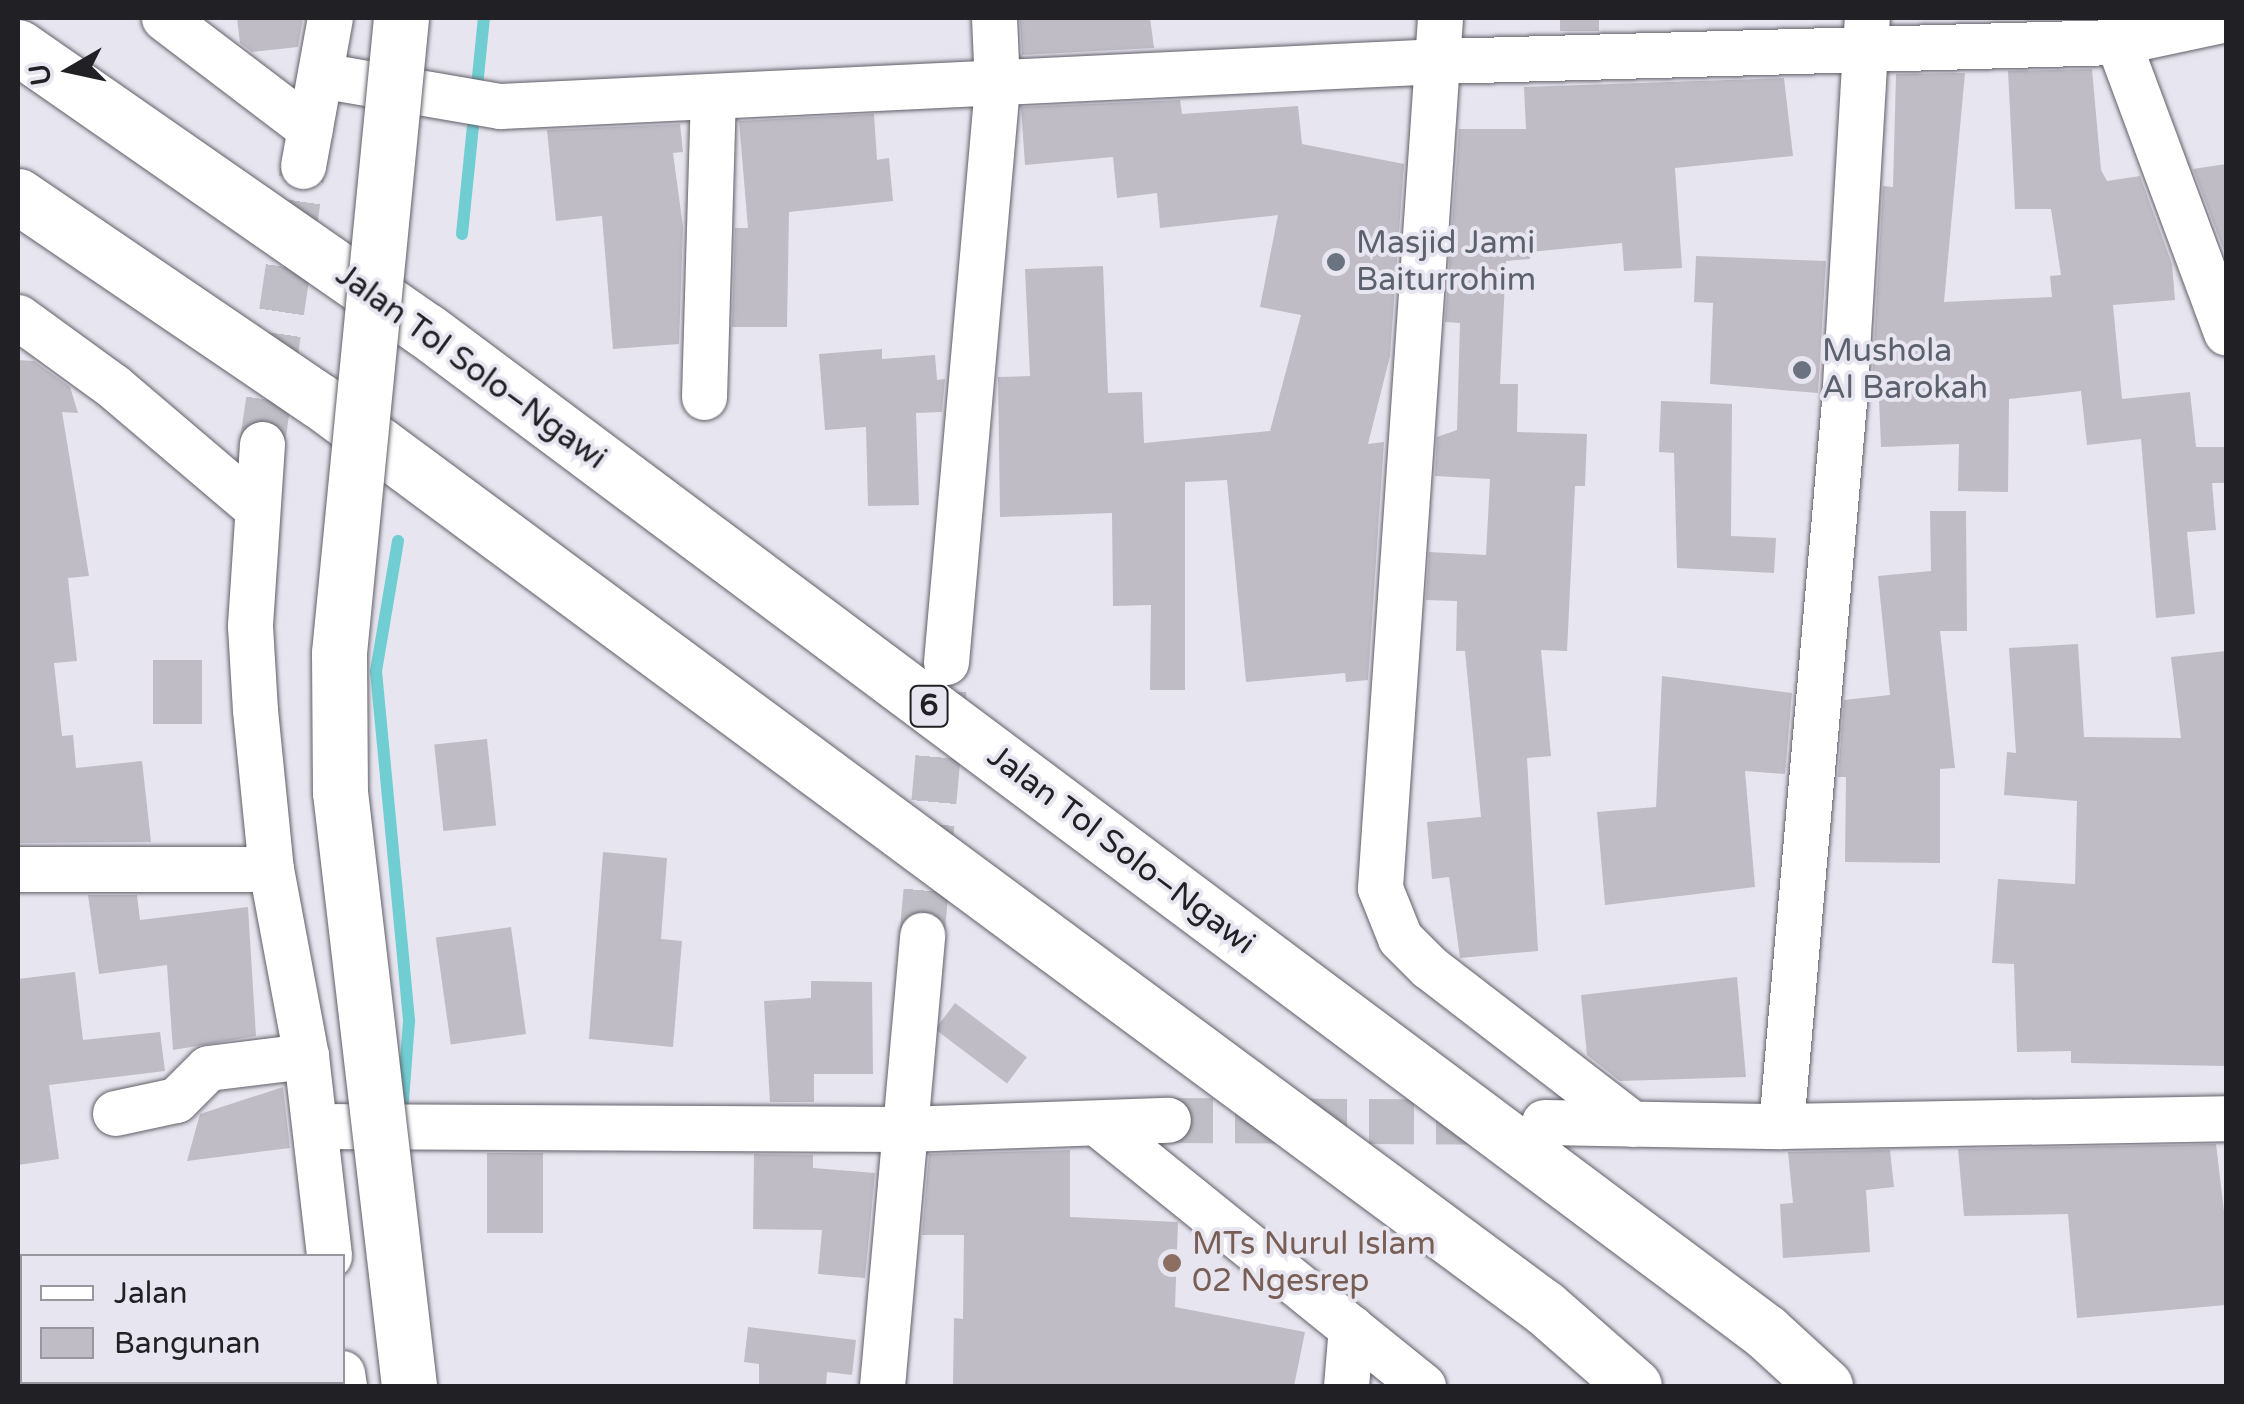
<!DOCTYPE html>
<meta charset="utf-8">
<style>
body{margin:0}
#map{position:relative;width:2244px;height:1404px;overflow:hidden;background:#e7e5ef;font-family:"Varela Round",sans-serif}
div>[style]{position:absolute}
.stream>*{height:12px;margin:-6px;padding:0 6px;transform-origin:6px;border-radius:6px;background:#70ced2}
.building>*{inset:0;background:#bfbcc6;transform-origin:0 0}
.minor-tunnel>*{height:45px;margin-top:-22.5px;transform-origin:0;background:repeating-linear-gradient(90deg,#bfbec6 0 45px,transparent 0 67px)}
.roads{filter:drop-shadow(0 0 2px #615f68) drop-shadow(0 0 2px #615f68)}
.minor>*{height:45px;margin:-22.5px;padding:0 22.5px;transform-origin:22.5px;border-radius:22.5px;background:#fff}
.highway>*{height:55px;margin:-27.5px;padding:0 27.5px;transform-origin:27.5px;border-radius:27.5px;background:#fff}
.bridges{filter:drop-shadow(0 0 2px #615f68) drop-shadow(0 0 2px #615f68)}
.major-bridge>*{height:55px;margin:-27.5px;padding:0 27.5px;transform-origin:27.5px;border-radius:27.5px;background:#fff}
.dots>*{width:28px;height:28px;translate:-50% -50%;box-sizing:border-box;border:5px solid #e7e5ef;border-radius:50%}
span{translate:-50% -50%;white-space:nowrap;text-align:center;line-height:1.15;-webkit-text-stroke:8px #e7e5ef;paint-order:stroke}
.shield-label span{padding:2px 8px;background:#e7e5ef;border:2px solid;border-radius:8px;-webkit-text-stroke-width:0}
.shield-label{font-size:30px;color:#212024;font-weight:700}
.worship-label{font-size:32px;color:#5b616d}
.left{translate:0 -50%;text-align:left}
.street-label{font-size:32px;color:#212024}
.education-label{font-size:32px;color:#785e54}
.frame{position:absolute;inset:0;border:20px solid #212024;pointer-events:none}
.legend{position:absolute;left:20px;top:1254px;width:325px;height:130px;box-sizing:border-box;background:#e7e5ef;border:2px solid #98969e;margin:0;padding:12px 18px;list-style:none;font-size:30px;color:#212024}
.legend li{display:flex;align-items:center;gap:20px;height:50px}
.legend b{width:50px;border:2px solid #98969e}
.north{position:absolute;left:20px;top:20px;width:100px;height:100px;-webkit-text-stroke:8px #e7e5ef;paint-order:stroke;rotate:261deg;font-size:28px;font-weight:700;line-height:40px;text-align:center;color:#212024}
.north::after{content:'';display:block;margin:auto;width:35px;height:45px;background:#212024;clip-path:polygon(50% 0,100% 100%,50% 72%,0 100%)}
</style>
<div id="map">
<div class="stream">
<i style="left:462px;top:234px;width:217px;rotate:-84.2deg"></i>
<i style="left:398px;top:541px;width:132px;rotate:99.6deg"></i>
<i style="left:376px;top:671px;width:352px;rotate:84.6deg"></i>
<i style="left:409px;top:1021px;width:94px;rotate:94.3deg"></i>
</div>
<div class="building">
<i style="clip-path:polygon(237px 18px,303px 18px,298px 47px,252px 52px,240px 43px)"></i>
<i style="clip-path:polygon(1020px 18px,1150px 18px,1154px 48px,1022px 55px)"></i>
<i style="left:1560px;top:18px;width:39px;height:13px"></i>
<i style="clip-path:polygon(2092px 69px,2101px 170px,2107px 181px,2140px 176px,2172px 264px,2175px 300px,2113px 305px,2122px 399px,2190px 392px,2196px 447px,2226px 447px,2226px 483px,2212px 483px,2216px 530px,2187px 532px,2195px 614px,2156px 618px,2141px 439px,2087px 445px,2081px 391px,2009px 399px,2008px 492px,1958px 491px,1959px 444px,1881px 447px,1879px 398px,1871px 398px,1883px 186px,1893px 187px,1896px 74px,1965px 73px,1944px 302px,2052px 297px,2050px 276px,2061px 275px,2051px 209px,2015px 209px,2008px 71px)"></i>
<i style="clip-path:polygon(1784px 78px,1793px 156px,1675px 168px,1682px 268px,1624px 271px,1622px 243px,1530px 252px,1530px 259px,1506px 261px,1500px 384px,1518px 384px,1517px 432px,1587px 434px,1585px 486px,1575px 486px,1567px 651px,1541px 650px,1551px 756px,1527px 758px,1538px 951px,1460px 958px,1449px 877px,1432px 879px,1427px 822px,1481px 817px,1465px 651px,1456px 651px,1457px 601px,1426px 600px,1429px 552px,1486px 555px,1490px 479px,1435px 476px,1437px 437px,1457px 430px,1460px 323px,1445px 322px,1459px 129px,1526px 129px,1524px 87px)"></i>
<i style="clip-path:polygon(1180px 100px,1182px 114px,1298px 106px,1302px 144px,1404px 164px,1390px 356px,1368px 444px,1384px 442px,1368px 680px,1346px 682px,1345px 673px,1246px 682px,1227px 480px,1185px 482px,1185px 690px,1150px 690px,1151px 605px,1113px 606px,1112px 513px,1000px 517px,998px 377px,1030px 376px,1025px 269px,1103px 266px,1108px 393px,1142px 392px,1144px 443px,1270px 431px,1301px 315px,1260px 307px,1278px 215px,1160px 228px,1157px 193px,1117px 198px,1113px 157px,1025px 165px,1021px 107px)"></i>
<i style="clip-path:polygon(874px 114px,877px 160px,889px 158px,893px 201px,789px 212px,787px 327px,732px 327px,735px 228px,748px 228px,739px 121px)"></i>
<i style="clip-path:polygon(680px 124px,683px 152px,673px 153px,683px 227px,679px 344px,613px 349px,602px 216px,556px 221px,547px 130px)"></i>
<i style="clip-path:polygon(2226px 164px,2226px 256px,2193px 169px)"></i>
<i style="clip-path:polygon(1696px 256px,1826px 261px,1818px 393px,1710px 384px,1713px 303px,1694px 302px)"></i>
<i style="clip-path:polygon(882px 349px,882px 359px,935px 355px,937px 380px,945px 379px,942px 412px,916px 413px,919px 505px,868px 506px,866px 427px,825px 430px,819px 354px)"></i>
<i style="clip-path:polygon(18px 360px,34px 361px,70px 387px,78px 413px,62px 412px,89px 576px,68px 578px,77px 661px,54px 663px,62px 736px,73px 735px,76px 768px,142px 761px,151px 842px,18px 843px)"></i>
<i style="clip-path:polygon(1661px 401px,1732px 404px,1731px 536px,1776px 538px,1774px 573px,1677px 568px,1674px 453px,1659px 452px)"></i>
<i style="clip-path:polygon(1930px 511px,1966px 511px,1967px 631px,1940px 631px,1955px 768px,1940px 769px,1940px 863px,1845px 862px,1846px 777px,1838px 777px,1844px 700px,1890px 695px,1878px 576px,1931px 571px)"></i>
<i style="clip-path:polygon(2078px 644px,2084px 737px,2181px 738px,2171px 657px,2226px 651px,2226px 1066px,2071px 1063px,2071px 1051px,2017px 1052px,2014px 964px,1992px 963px,1998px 879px,2075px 884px,2077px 801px,2004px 795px,2007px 752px,2016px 753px,2009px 648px)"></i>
<i style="left:153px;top:660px;width:49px;height:64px"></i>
<i style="clip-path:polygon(1662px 676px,1792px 693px,1785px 774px,1745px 771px,1755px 887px,1605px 905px,1597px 812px,1656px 807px)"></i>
<i style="left:487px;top:739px;width:87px;height:53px;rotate:84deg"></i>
<i style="clip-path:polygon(603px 852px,667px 858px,661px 939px,682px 941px,673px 1047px,589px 1039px)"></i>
<i style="clip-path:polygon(88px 895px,137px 895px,140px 920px,248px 907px,256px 1036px,173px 1050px,167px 965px,99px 974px)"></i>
<i style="left:511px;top:927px;width:108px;height:76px;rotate:82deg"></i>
<i style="clip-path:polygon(75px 972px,83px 1040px,160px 1032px,165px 1071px,49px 1085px,59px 1159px,18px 1165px,18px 979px)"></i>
<i style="clip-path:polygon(1737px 977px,1746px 1077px,1620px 1081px,1587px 1055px,1581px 995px)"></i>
<i style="clip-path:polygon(811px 981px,872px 982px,873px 1074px,814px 1074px,814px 1102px,770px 1102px,764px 1001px,811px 998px)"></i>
<i style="left:955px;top:1003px;width:90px;height:33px;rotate:37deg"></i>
<i style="clip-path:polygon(283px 1087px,290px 1148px,187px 1161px,200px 1114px)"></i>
<i style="clip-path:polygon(2216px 1144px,2226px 1228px,2226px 1305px,2077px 1318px,2068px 1214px,1964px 1216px,1958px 1149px)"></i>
<i style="clip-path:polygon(1070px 1150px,1070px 1217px,1178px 1222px,1175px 1307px,1305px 1332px,1294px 1386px,953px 1386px,954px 1318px,963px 1319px,964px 1235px,922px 1235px,929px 1154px)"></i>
<i style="clip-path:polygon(1890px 1150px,1894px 1187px,1866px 1190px,1870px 1252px,1783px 1258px,1780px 1204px,1793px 1203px,1788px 1152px)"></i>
<i style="left:487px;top:1153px;width:56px;height:80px"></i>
<i style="clip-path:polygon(754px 1154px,813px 1155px,813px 1168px,875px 1173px,865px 1278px,818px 1274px,822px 1230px,753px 1229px)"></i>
<i style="clip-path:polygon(748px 1327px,856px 1340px,852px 1375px,827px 1372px,826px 1386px,759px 1386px,759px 1364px,744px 1362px)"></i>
</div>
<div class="minor-tunnel">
<i style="left:262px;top:444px;width:281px;rotate:-81.6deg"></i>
<i style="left:922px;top:935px;width:248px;rotate:-84.9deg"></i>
<i style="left:1168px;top:1120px;width:333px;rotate:0.3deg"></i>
</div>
<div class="roads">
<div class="minor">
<i style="left:164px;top:18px;width:183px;rotate:37.2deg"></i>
<i style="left:1440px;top:18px;width:872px;rotate:93.95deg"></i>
<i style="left:1380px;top:888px;width:54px;rotate:68.2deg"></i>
<i style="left:1400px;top:938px;width:41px;rotate:45deg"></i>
<i style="left:1429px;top:967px;width:257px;rotate:37.6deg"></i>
<i style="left:2118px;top:42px;width:310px;rotate:69.6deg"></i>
<i style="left:320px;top:75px;width:183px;rotate:9.8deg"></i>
<i style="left:500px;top:106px;width:941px;rotate:-2.74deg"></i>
<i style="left:1440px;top:61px;width:678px;rotate:-1.61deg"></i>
<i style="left:2118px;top:42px;width:110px;rotate:-12deg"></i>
<i style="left:303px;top:166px;width:150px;rotate:-79.7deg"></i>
<i style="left:18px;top:317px;width:117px;rotate:36deg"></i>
<i style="left:113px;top:386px;width:187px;rotate:40.4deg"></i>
<i style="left:704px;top:397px;width:300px;rotate:-88.3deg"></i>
<i style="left:262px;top:444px;width:182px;rotate:93.8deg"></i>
<i style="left:250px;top:626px;width:84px;rotate:86.6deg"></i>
<i style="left:255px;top:710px;width:160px;rotate:84.3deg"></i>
<i style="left:271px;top:869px;width:190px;rotate:79.4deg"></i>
<i style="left:306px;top:1056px;width:201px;rotate:83.4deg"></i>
<i style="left:946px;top:662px;width:578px;rotate:-84.94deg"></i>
<i style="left:997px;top:86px;width:68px;rotate:-92.5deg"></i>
<i style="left:18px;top:869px;width:253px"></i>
<i style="left:115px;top:1113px;width:62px;rotate:-12deg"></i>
<i style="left:176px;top:1100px;width:45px;rotate:-45deg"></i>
<i style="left:208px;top:1068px;width:99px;rotate:-7deg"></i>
<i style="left:1544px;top:1122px;width:237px;rotate:1deg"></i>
<i style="left:1781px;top:1126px;width:445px;rotate:-1deg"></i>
<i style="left:1097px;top:1123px;width:419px;rotate:38.9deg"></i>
<i style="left:315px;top:1126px;width:590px;rotate:0.29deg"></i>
<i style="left:905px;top:1129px;width:263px;rotate:-2deg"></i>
<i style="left:1781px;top:1126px;width:727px;rotate:-85.03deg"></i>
<i style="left:1844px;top:402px;width:384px;rotate:-86.6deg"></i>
<i style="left:342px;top:1373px;width:13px;rotate:81deg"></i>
<i style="left:882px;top:1386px;width:453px;rotate:-84.9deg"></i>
<i style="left:1346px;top:1386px;width:59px;rotate:-85.2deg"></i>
</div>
<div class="highway">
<i style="left:18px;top:47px;width:498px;rotate:34.8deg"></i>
<i style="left:427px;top:331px;width:1672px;rotate:36.78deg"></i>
<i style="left:1766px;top:1332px;width:80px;rotate:42.5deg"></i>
<i style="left:18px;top:196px;width:365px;rotate:34.2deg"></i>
<i style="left:320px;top:401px;width:1524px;rotate:36.52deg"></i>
<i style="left:1545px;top:1308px;width:118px;rotate:41.2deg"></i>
</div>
</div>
<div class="bridges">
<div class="major-bridge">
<i style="left:401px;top:18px;width:638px;rotate:95.58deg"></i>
<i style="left:339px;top:653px;width:139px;rotate:89.6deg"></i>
<i style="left:340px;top:792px;width:598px;rotate:83.37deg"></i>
</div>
</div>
<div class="dots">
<i style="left:1336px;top:262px;background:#6b7280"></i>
<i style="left:1802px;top:370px;background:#6b7280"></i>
<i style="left:1172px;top:1263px;background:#8d6e63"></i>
</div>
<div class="shield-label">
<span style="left:929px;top:706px">6</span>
</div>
<div class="worship-label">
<span class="left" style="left:1356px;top:262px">Masjid Jami<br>Baiturrohim</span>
<span class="left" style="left:1822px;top:370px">Mushola<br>Al Barokah</span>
</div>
<div class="street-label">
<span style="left:471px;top:367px;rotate:36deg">Jalan Tol Solo–Ngawi</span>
<span style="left:1121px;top:850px;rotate:37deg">Jalan Tol Solo–Ngawi</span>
</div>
<div class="education-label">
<span class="left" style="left:1192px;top:1263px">MTs Nurul Islam<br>02 Ngesrep</span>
</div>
<div class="frame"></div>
<ul class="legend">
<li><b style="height:12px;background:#fff"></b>Jalan</li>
<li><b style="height:28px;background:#bfbcc6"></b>Bangunan</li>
</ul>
<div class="north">U</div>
</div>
